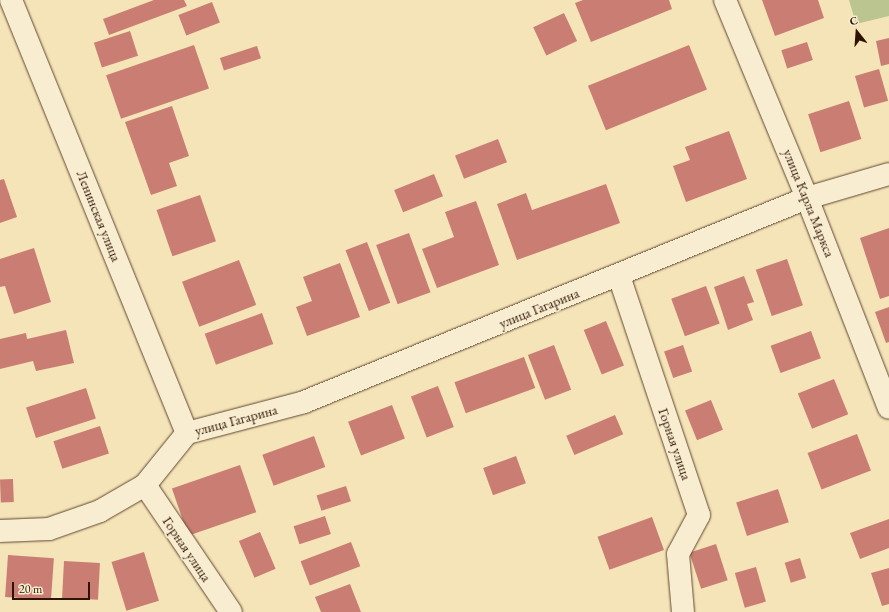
<!DOCTYPE html>
<meta charset="utf-8">
<style>
body{margin:0}
#map{position:relative;width:889px;height:612px;overflow:hidden;background:#f5e4b8;font-family:"EB Garamond",serif}
div>[style]{position:absolute}
.green>*{inset:0;background:#bac590}
.building>*{inset:0;background:#ca7e73;transform-origin:0 0}
.roads{filter:drop-shadow(0 0 1px #604730) drop-shadow(0 0 1px #604730)}
.street>*{height:22px;margin:-11px;padding:0 11px;transform-origin:11px;border-radius:11px;background:#f8edd1}
span{translate:-50% -50%;white-space:nowrap;text-align:center;line-height:1.15;-webkit-text-stroke:3.5px #f8edd1;paint-order:stroke}
.street-label{font-size:14px;color:#2f1302}
.north{position:absolute;left:837px;top:12px;width:40px;height:40px;-webkit-text-stroke:3px #f8edd1;paint-order:stroke;rotate:343deg;font-size:11px;font-weight:700;line-height:16px;text-align:center;color:#2f1302}
.north::after{content:'';display:block;margin:auto;width:14px;height:18px;background:#2f1302;clip-path:polygon(50% 0,100% 100%,50% 72%,0 100%)}
.scale{position:absolute;left:12px;top:582px;width:78px;height:18px;box-sizing:border-box;border:2px solid #2f1302;border-top:0;padding-left:5px;font-size:12px;line-height:14px;white-space:nowrap;color:#2f1302;-webkit-text-stroke:3px #f8edd1;paint-order:stroke}
</style>
<div id="map">
<div class="green">
<i style="clip-path:polygon(849px 0,889px 0,889px 16px,856px 24px)"></i>
</div>
<div class="building">
<i style="clip-path:polygon(154px 0,184px 0,187px 6px,109px 35px,103px 19px)"></i>
<i style="clip-path:polygon(583px 0,669px 0,672px 9px,591px 42px,575px 3px)"></i>
<i style="clip-path:polygon(762px 0,818px 0,824px 18px,775px 36px)"></i>
<i style="left:212px;top:2px;width:22px;height:36px;rotate:69deg"></i>
<i style="left:564px;top:13px;width:31px;height:34px;rotate:65deg"></i>
<i style="left:130px;top:31px;width:26px;height:38px;rotate:72deg"></i>
<i style="clip-path:polygon(889px 38px,889px 64px,881px 66px,876px 41px)"></i>
<i style="left:807px;top:42px;width:19px;height:27px;rotate:72deg"></i>
<i style="left:194px;top:45px;width:46px;height:93px;rotate:71deg"></i>
<i style="left:689px;top:45px;width:48px;height:109px;rotate:68deg"></i>
<i style="left:257px;top:46px;width:13px;height:39px;rotate:72deg"></i>
<i style="left:879px;top:69px;width:33px;height:25px;rotate:74deg"></i>
<i style="left:849px;top:101px;width:40px;height:43px;rotate:72deg"></i>
<i style="clip-path:polygon(172px 106px,189px 156px,169px 163px,177px 186px,151px 195px,125px 122px)"></i>
<i style="clip-path:polygon(729px 131px,747px 179px,686px 202px,673px 166px,690px 160px,685px 147px)"></i>
<i style="left:498px;top:139px;width:25px;height:46px;rotate:69deg"></i>
<i style="left:434px;top:174px;width:24px;height:43px;rotate:68deg"></i>
<i style="clip-path:polygon(4px 179px,17px 217px,0 223px,0 180px)"></i>
<i style="clip-path:polygon(606px 184px,620px 223px,517px 260px,497px 204px,526px 193px,532px 210px)"></i>
<i style="left:200px;top:195px;width:49px;height:46px;rotate:71deg"></i>
<i style="clip-path:polygon(476px 201px,499px 265px,437px 288px,422px 249px,454px 237px,445px 212px)"></i>
<i style="clip-path:polygon(889px 228px,889px 296px,880px 299px,860px 238px)"></i>
<i style="left:409px;top:233px;width:63px;height:35px;rotate:70deg"></i>
<i style="left:367px;top:242px;width:65px;height:23px;rotate:69deg"></i>
<i style="clip-path:polygon(34px 248px,51px 302px,14px 314px,5px 286px,0 287px,0 259px)"></i>
<i style="left:787px;top:259px;width:49px;height:33px;rotate:71deg"></i>
<i style="left:239px;top:260px;width:48px;height:61px;rotate:69deg"></i>
<i style="clip-path:polygon(340px 263px,360px 317px,307px 336px,296px 307px,312px 301px,303px 277px)"></i>
<i style="clip-path:polygon(744px 276px,754px 302px,747px 304px,753px 320px,728px 330px,714px 287px)"></i>
<i style="left:706px;top:286px;width:40px;height:37px;rotate:70deg"></i>
<i style="clip-path:polygon(889px 307px,889px 342px,886px 343px,875px 312px)"></i>
<i style="left:262px;top:313px;width:33px;height:61px;rotate:70deg"></i>
<i style="left:606px;top:321px;width:48px;height:24px;rotate:68deg"></i>
<i style="clip-path:polygon(66px 330px,74px 363px,36px 371px,33px 361px,0 369px,0 339px,26px 333px,27px 339px)"></i>
<i style="left:811px;top:331px;width:29px;height:43px;rotate:70deg"></i>
<i style="left:554px;top:345px;width:48px;height:28px;rotate:69deg"></i>
<i style="left:683px;top:345px;width:28px;height:20px;rotate:71deg"></i>
<i style="left:524px;top:357px;width:33px;height:74px;rotate:70deg"></i>
<i style="left:834px;top:379px;width:38px;height:39px;rotate:68deg"></i>
<i style="left:438px;top:386px;width:44px;height:29px;rotate:69deg"></i>
<i style="left:86px;top:388px;width:32px;height:63px;rotate:72deg"></i>
<i style="left:711px;top:400px;width:32px;height:28px;rotate:68deg"></i>
<i style="left:392px;top:405px;width:36px;height:47px;rotate:69deg"></i>
<i style="left:615px;top:415px;width:21px;height:53px;rotate:67deg"></i>
<i style="left:100px;top:426px;width:29px;height:49px;rotate:72deg"></i>
<i style="left:857px;top:434px;width:39px;height:53px;rotate:69deg"></i>
<i style="left:314px;top:436px;width:33px;height:55px;rotate:70deg"></i>
<i style="left:516px;top:456px;width:29px;height:35px;rotate:70deg"></i>
<i style="left:240px;top:465px;width:50px;height:72px;rotate:71deg"></i>
<i style="left:13px;top:479px;width:23px;height:13px;rotate:88deg"></i>
<i style="left:346px;top:486px;width:16px;height:31px;rotate:72deg"></i>
<i style="left:778px;top:489px;width:35px;height:44px;rotate:72deg"></i>
<i style="left:325px;top:516px;width:19px;height:33px;rotate:72deg"></i>
<i style="left:652px;top:517px;width:35px;height:58px;rotate:70deg"></i>
<i style="clip-path:polygon(889px 519px,889px 548px,860px 559px,850px 533px)"></i>
<i style="left:260px;top:532px;width:40px;height:23px;rotate:67deg"></i>
<i style="left:351px;top:542px;width:26px;height:54px;rotate:69deg"></i>
<i style="left:716px;top:544px;width:38px;height:28px;rotate:72deg"></i>
<i style="left:144px;top:552px;width:51px;height:34px;rotate:73deg"></i>
<i style="left:8px;top:555px;width:46px;height:42px;rotate:4deg"></i>
<i style="left:800px;top:558px;width:21px;height:16px;rotate:73deg"></i>
<i style="left:64px;top:561px;width:36px;height:37px;rotate:3deg"></i>
<i style="left:756px;top:567px;width:36px;height:22px;rotate:74deg"></i>
<i style="clip-path:polygon(889px 568px,889px 604px,882px 606px,871px 573px)"></i>
<i style="clip-path:polygon(350px 584px,361px 612px,321px 612px,315px 597px)"></i>
</div>
<div class="roads">
<div class="street">
<i style="left:11px;top:0;width:467px;rotate:67.9deg"></i>
<i style="left:725px;top:0;width:214px;rotate:67.5deg"></i>
<i style="left:807px;top:198px;width:225px;rotate:68.7deg"></i>
<i style="left:619px;top:276px;width:252px;rotate:71.5deg"></i>
<i style="left:699px;top:515px;width:44px;rotate:118.3deg"></i>
<i style="left:678px;top:554px;width:58px;rotate:85.1deg"></i>
<i style="left:187px;top:433px;width:121px;rotate:-14.8deg"></i>
<i style="left:304px;top:402px;width:543px;rotate:-22.08deg"></i>
<i style="left:807px;top:198px;width:85px;rotate:-16.3deg"></i>
<i style="left:145px;top:485px;width:153px;rotate:55.9deg"></i>
<i style="left:0;top:531px;width:49px;rotate:-2.3deg"></i>
<i style="left:49px;top:529px;width:54px;rotate:-19.4deg"></i>
<i style="left:100px;top:511px;width:52px;rotate:-30deg"></i>
<i style="left:145px;top:485px;width:67px;rotate:-51.1deg"></i>
</div>
</div>
<div class="street-label">
<span style="left:809px;top:203px;rotate:68deg">улица Карла Маркса</span>
<span style="left:99px;top:216px;rotate:68deg">Ленинская улица</span>
<span style="left:539px;top:308px;rotate:-22deg">улица Гагарина</span>
<span style="left:236px;top:420px;rotate:-15deg">улица Гагарина</span>
<span style="left:675px;top:444px;rotate:71deg">Горная улица</span>
<span style="left:187px;top:549px;rotate:56deg">Горная улица</span>
</div>
<div class="north">С</div>
<div class="scale">20 m</div>
</div>
